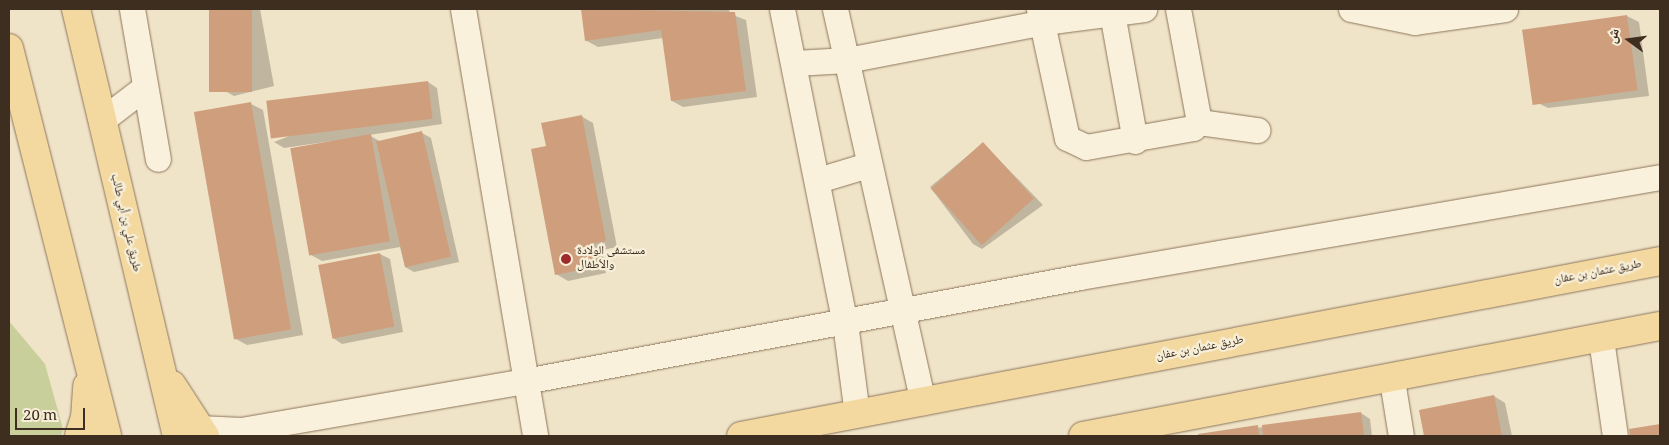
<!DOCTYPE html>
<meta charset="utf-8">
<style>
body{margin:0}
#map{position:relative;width:1669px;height:445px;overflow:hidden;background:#f0e4c8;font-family:Georgia,"Noto Naskh Arabic",serif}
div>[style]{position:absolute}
.green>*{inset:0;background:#c9cf9b}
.shadow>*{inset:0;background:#0003}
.building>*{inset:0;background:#cf9f7d;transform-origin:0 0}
.roads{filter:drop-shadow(0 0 1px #8d765c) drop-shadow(0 0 1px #8d765c)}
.minor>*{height:25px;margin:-12.5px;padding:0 12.5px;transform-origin:12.5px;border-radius:12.5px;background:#faf1dc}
.major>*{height:28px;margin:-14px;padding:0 14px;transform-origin:14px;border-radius:14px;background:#f3d9a0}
.dots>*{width:14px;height:14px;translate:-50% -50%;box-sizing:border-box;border:2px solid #f7eed8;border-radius:50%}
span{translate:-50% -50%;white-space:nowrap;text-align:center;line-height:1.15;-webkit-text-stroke:4.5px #f7eed8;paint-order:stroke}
.street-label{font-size:12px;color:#3d2e20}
.poi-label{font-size:12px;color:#3d2e20}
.left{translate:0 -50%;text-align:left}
.frame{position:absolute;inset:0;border:10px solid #3d2e20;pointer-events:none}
.north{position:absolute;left:1604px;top:15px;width:50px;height:50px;-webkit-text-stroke:4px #f7eed8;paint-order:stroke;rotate:284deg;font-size:14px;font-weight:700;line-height:20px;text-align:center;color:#3d2e20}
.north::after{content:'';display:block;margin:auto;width:18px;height:22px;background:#3d2e20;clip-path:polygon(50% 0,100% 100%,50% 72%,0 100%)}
.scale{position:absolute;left:15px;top:408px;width:70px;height:22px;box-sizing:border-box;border:2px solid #3d2e20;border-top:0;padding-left:6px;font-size:15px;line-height:18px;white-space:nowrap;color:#3d2e20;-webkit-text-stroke:4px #f7eed8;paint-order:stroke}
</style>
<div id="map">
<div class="green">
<i style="clip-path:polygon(9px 321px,45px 364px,63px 429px,61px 436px,9px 436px)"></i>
</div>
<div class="shadow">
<i style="clip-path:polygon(211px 9px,260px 9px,274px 86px,234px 96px,225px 91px)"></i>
<i style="clip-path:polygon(582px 9px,729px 9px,730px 14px,746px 20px,757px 97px,683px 107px,672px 101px,663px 38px,598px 47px,587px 41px)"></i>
<i style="clip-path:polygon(1627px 16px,1639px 22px,1649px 96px,1548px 108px,1536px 102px)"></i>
<i style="clip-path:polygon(428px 82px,437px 88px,442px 124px,369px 135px,381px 142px,422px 133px,431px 138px,459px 262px,414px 272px,405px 267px,400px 247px,322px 261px,311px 255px,332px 141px,284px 148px,274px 142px)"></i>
<i style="clip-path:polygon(251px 104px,263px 110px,303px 335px,247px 345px,236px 339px)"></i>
<i style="clip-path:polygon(581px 116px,593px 123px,617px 247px,602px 250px,606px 273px,568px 281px,556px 274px,547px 147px)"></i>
<i style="clip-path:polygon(983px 143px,1043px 205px,982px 249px,973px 244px,930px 187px)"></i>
<i style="clip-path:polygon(380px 254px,390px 259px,403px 332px,342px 344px,333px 338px)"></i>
<i style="clip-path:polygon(1494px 396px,1505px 403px,1512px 436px,1426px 436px,1421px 411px)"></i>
<i style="clip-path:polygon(1361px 413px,1370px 419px,1372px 436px,1200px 436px)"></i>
</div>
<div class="building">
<i style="left:209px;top:9px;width:43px;height:83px"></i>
<i style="clip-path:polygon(581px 9px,735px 12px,746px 91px,671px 101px,661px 30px,585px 41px)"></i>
<i style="left:1627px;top:15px;width:76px;height:106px;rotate:82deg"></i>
<i style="left:428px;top:81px;width:38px;height:163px;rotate:83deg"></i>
<i style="left:251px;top:102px;width:231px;height:58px;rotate:80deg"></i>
<i style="clip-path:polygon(582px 115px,606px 241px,591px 244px,596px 267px,555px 275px,531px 149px,546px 146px,541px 123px)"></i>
<i style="left:422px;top:131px;width:129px;height:47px;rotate:77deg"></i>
<i style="left:371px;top:134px;width:109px;height:82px;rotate:80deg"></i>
<i style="left:983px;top:142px;width:76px;height:70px;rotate:48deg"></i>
<i style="left:380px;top:253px;width:75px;height:63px;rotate:79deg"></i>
<i style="clip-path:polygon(1494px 395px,1502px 436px,1424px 436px,1419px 410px)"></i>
<i style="clip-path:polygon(1361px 412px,1364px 436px,1263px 436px,1262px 425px)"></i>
<i style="clip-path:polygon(1660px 424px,1660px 436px,1630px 436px,1629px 429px)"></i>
<i style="clip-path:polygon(1258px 425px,1259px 436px,1199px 436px,1198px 434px)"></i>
</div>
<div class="roads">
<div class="minor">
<i style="left:132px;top:9px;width:152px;rotate:80.2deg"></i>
<i style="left:463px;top:9px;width:433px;rotate:80.4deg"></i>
<i style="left:782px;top:9px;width:320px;rotate:78.7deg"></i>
<i style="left:845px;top:323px;width:92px;rotate:82.5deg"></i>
<i style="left:835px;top:9px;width:403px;rotate:77.4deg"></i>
<i style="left:1039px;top:9px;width:132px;rotate:77.8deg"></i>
<i style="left:1067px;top:138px;width:21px;rotate:25deg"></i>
<i style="left:1086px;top:147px;width:109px;rotate:-10.1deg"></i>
<i style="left:1193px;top:128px;width:8px;rotate:-45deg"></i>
<i style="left:1199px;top:122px;width:115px;rotate:-100.5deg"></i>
<i style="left:1351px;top:9px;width:65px;rotate:11.5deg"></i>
<i style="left:1415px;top:22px;width:91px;rotate:-8.2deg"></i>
<i style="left:1112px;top:13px;width:130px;rotate:79.8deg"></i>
<i style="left:795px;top:63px;width:52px;rotate:-3.3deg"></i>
<i style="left:847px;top:60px;width:201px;rotate:-10.9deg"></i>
<i style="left:1044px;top:22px;width:101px;rotate:-7.4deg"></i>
<i style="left:102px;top:120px;width:54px;rotate:-37.5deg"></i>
<i style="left:1199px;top:122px;width:59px;rotate:7.9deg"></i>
<i style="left:818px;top:180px;width:52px;rotate:-16.7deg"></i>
<i style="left:1601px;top:339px;width:98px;rotate:81.8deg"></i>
<i style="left:1392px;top:380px;width:57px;rotate:80.9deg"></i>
<i style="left:198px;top:428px;width:43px;rotate:2.7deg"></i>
<i style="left:241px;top:430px;width:288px;rotate:-9.8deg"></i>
<i style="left:525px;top:381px;width:565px;rotate:-10.61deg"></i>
<i style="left:1080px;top:277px;width:589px;rotate:-9.78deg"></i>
</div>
<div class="major">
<i style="left:76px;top:9px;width:439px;rotate:76.7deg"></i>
<i style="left:9px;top:48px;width:400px;rotate:75.8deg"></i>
<i style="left:172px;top:385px;width:61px;rotate:57.1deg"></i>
<i style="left:79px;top:436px;width:19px;rotate:-72deg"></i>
<i style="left:85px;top:418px;width:32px;rotate:-86deg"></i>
<i style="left:741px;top:436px;width:936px;rotate:-10.78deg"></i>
<i style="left:1083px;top:436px;width:587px;rotate:-10.79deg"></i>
</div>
</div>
<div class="dots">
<i style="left:566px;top:259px;background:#9e2a2b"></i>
</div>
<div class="street-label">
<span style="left:125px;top:223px;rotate:77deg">طريق علي بن أبي طالب</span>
<span style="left:1598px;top:273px;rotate:-11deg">طريق عثمان بن عفان</span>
<span style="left:1200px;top:349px;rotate:-11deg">طريق عثمان بن عفان</span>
</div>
<div class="poi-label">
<span class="left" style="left:577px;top:259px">مستشفى الولادة<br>والأطفال</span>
</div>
<div class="frame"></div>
<div class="north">ش</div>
<div class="scale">20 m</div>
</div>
